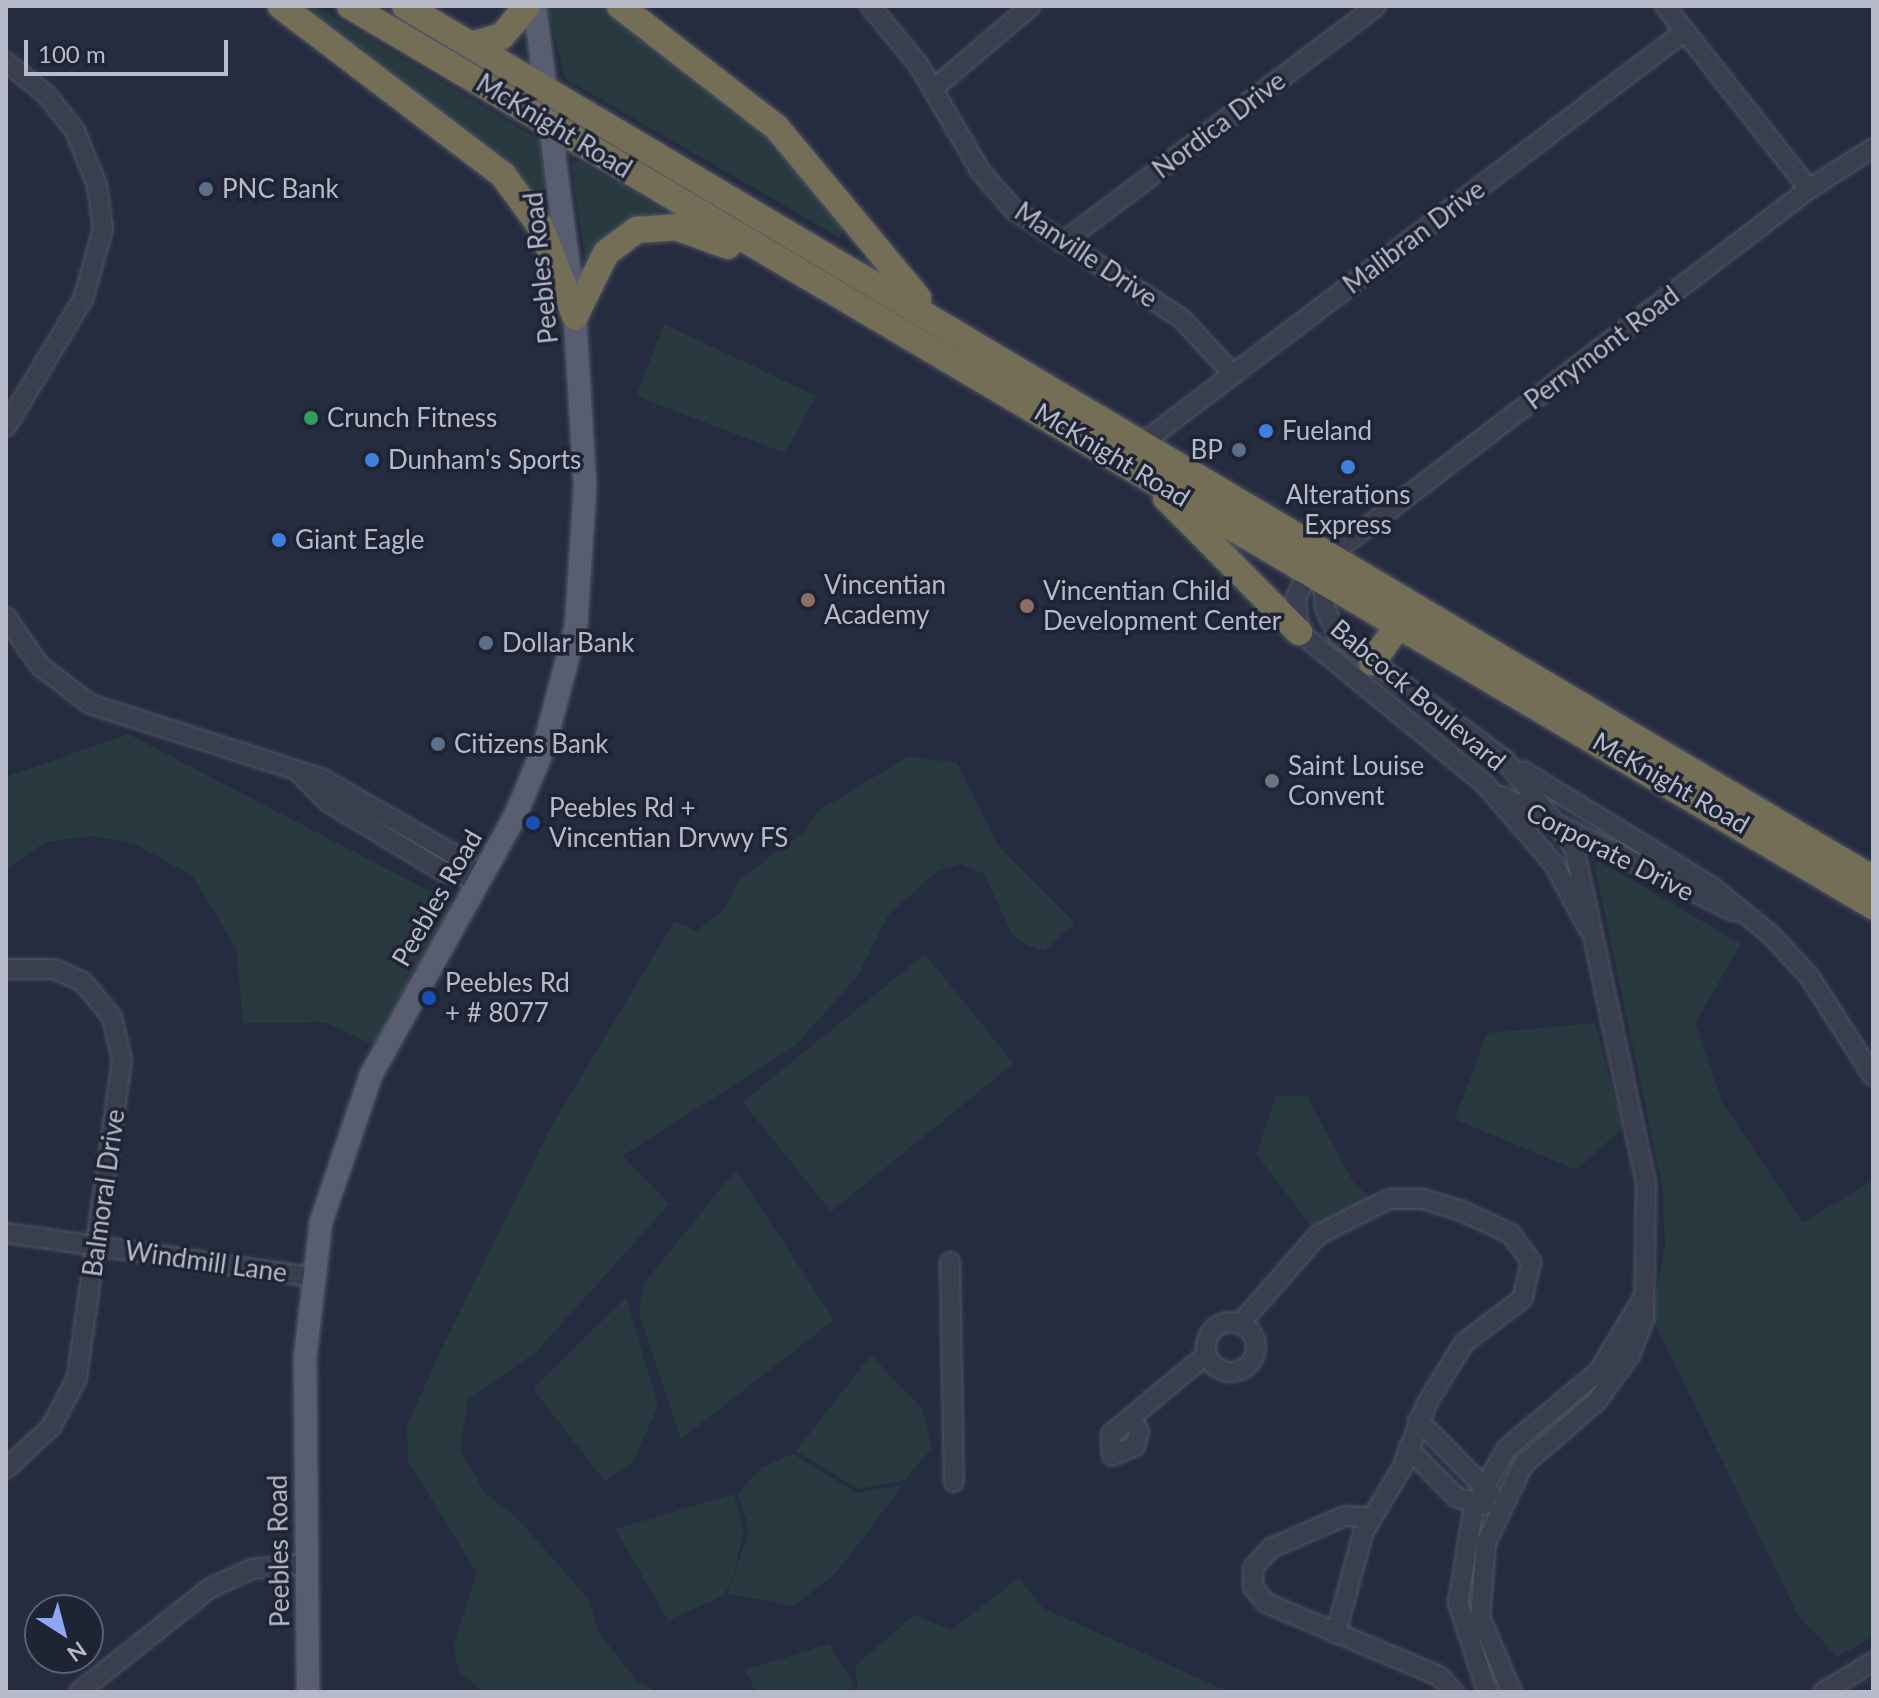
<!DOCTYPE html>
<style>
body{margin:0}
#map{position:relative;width:1879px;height:1698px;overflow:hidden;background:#262c3f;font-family:Lato,sans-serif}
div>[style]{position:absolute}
.green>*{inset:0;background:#283940;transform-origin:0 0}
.roads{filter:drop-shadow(0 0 2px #515766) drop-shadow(0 0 2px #515766)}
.minor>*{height:18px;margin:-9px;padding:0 9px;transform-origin:9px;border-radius:9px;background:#3a3f4f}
.minor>.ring{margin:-9px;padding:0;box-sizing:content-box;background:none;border:18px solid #3a3f4f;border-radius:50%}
.major>*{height:22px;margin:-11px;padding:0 11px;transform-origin:11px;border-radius:11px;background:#585e6f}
.highway>*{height:26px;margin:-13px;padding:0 13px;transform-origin:13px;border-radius:13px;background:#756e57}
.dots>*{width:22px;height:22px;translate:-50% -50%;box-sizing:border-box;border:4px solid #1e2434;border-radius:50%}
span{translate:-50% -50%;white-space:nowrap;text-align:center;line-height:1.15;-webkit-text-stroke:7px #1e2434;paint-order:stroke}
.street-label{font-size:26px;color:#b6bac9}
.poi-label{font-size:26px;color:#b6bac9}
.left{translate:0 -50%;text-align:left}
.right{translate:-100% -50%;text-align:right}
.frame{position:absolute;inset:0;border:8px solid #b6bac9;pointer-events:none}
.north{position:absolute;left:24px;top:1594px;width:80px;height:80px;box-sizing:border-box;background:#1e2434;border:2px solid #5b6070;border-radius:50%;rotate:144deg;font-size:22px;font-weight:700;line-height:32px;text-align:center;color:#b6bac9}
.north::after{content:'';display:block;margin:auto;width:28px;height:36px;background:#8fa6f5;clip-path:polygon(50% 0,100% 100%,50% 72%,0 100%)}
.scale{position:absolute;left:24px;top:40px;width:204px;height:36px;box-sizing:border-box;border:4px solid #b6bac9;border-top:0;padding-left:10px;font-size:24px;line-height:28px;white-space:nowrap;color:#b6bac9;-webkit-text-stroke:6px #1e2434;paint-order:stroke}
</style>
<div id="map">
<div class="green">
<i style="clip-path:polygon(295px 6px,316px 6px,538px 139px,557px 243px,544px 217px)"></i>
<i style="clip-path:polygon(547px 6px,607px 6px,700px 78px,775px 140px,847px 226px,839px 237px,565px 79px)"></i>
<i style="clip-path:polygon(579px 161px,664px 209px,586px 265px,571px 162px)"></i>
<i style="clip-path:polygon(664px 324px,816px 396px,785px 453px,636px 396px)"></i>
<i style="clip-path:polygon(128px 734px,464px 909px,384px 1050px,325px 1022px,243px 1023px,236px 949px,193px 876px,135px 844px,93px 836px,45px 842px,6px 869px,6px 777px)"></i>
<i style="clip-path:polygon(909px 756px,957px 763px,998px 845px,1075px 923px,1044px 951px,1029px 946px,1013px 936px,984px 874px,960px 864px,937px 871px,888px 915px,857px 977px,795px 1046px,622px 1156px,669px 1204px,536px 1352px,468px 1400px,460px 1450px,485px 1493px,516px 1517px,589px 1600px,599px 1633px,637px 1681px,656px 1692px,484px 1692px,459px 1671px,453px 1647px,477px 1573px,408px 1461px,407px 1426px,441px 1350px,551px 1127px,675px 921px,696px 931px,722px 912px,741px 878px,804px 832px,818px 811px)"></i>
<i style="clip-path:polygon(1601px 862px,1741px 944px,1695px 1023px,1723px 1104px,1803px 1223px,1873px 1180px,1873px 1636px,1837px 1657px,1798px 1615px,1652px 1318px,1665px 1247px,1662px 1184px,1594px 863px)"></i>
<i style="left:925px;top:954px;width:141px;height:235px;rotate:51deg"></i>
<i style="clip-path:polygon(1595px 1023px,1623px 1128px,1576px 1170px,1455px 1119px,1487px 1033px)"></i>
<i style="clip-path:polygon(1276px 1096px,1307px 1096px,1353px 1182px,1375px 1203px,1318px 1235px,1256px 1154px)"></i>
<i style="clip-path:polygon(736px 1170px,834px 1320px,681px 1439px,639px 1313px,644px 1283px)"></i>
<i style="clip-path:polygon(626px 1297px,658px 1405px,633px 1462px,605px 1481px,533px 1389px)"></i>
<i style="clip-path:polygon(871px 1355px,923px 1410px,932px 1448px,905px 1480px,858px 1489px,796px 1451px)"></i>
<i style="clip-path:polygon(793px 1454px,857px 1493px,903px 1485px,837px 1572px,794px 1606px,728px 1594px,749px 1530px,738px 1494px,761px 1468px)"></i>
<i style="clip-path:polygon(734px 1494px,744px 1533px,731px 1584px,723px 1596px,668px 1620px,615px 1529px)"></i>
<i style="clip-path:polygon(1019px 1578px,1043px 1608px,1229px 1692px,858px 1692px,855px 1666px,914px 1615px,951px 1630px)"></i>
<i style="clip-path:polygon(829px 1644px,854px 1684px,847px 1692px,756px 1692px,745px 1670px)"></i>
</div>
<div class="roads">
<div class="minor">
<i style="left:870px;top:6px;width:75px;rotate:50.4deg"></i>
<i style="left:918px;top:64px;width:125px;rotate:59.7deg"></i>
<i style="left:981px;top:172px;width:50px;rotate:49deg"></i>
<i style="left:1014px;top:210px;width:199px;rotate:32.9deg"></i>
<i style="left:1181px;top:318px;width:76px;rotate:47.1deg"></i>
<i style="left:1665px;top:6px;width:233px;rotate:51.8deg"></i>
<i style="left:6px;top:62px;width:53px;rotate:38.8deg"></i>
<i style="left:47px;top:95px;width:46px;rotate:52.1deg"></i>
<i style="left:75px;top:131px;width:58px;rotate:67.8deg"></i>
<i style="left:97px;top:185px;width:44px;rotate:82.2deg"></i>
<i style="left:103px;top:229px;width:73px;rotate:105.9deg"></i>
<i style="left:83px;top:299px;width:149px;rotate:121deg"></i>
<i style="left:934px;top:88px;width:127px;rotate:-40.2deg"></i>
<i style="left:1062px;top:243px;width:393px;rotate:-37deg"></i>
<i style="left:1144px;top:442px;width:678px;rotate:-37.21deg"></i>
<i style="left:1322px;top:573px;width:36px;rotate:85deg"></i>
<i style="left:1325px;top:609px;width:30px;rotate:64deg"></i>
<i style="left:1338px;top:636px;width:208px;rotate:36.6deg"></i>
<i style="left:1505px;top:760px;width:111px;rotate:51.6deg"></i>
<i style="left:1574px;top:847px;width:345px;rotate:77.9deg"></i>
<i style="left:1646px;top:1184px;width:135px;rotate:90.8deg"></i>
<i style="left:1644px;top:1319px;width:39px;rotate:111deg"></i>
<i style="left:1630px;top:1355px;width:57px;rotate:125.7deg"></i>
<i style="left:1597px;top:1401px;width:98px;rotate:139.1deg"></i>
<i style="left:1523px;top:1465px;width:86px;rotate:115.4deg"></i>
<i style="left:1486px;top:1543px;width:74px;rotate:94.6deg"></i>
<i style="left:1480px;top:1617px;width:82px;rotate:66.9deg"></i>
<i style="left:6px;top:617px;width:60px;rotate:55.2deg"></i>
<i style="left:40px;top:666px;width:63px;rotate:37.2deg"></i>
<i style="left:90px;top:704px;width:243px;rotate:17.8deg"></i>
<i style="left:321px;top:778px;width:163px;rotate:29.9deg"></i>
<i style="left:462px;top:859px;width:27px;rotate:48deg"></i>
<i style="left:1523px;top:771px;width:222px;rotate:31.5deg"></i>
<i style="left:1712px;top:887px;width:76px;rotate:39.1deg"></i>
<i style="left:1771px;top:935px;width:56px;rotate:47.2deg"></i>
<i style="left:1809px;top:976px;width:119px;rotate:57.4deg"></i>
<i style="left:300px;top:774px;width:40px;rotate:45deg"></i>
<i style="left:328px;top:802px;width:135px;rotate:31.1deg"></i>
<i style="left:444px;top:872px;width:37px;rotate:11deg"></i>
<i style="left:1502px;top:796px;width:258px;rotate:26.5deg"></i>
<i style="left:1588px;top:928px;width:72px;rotate:-118deg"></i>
<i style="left:1554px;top:864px;width:106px;rotate:-130.8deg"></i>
<i style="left:1485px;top:784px;width:240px;rotate:-140.7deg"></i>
<i style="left:1299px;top:632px;width:35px;rotate:-95deg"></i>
<i style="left:1296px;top:597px;width:28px;rotate:-63deg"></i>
<i style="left:1309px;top:572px;width:31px;rotate:-38deg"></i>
<i style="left:1333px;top:553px;width:599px;rotate:-37.41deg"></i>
<i style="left:1809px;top:189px;width:76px;rotate:-32.6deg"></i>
<i style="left:6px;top:969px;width:48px"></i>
<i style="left:54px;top:969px;width:32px;rotate:24deg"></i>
<i style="left:83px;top:982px;width:45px;rotate:50.4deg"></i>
<i style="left:112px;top:1017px;width:44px;rotate:76.9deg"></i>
<i style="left:122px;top:1060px;width:321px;rotate:98.1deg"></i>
<i style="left:77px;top:1378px;width:55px;rotate:118deg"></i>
<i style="left:51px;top:1427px;width:62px;rotate:137deg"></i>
<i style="left:6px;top:1233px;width:309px;rotate:8.2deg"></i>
<i style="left:950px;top:1262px;width:220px;rotate:89deg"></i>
<i class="ring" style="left:1206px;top:1322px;width:32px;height:32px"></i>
<i style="left:1240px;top:1324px;width:118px;rotate:-48.8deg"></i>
<i style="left:1318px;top:1235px;width:80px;rotate:-26.9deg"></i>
<i style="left:1389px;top:1199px;width:34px"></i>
<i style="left:1423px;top:1199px;width:39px;rotate:17deg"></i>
<i style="left:1460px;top:1210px;width:56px;rotate:25.2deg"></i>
<i style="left:1511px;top:1234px;width:34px;rotate:54deg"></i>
<i style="left:1531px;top:1262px;width:37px;rotate:103deg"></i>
<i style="left:1523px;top:1298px;width:74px;rotate:142.7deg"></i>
<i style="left:1464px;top:1343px;width:70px;rotate:121.7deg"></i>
<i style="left:1427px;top:1403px;width:67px;rotate:110.9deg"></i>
<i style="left:1403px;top:1466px;width:78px;rotate:120.8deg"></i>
<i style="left:1363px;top:1533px;width:104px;rotate:105.1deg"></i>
<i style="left:1131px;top:1418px;width:16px;rotate:60deg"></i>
<i style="left:1139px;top:1432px;width:15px;rotate:106deg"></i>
<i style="left:1135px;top:1446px;width:25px;rotate:157deg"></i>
<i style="left:1112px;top:1456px;width:22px;rotate:-93deg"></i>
<i style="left:1111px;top:1434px;width:125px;rotate:-39.8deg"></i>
<i style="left:1418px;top:1420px;width:103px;rotate:45.4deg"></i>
<i style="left:1408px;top:1448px;width:69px;rotate:45.6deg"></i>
<i style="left:1456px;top:1497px;width:30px;rotate:15deg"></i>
<i style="left:1370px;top:1517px;width:25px;rotate:-178deg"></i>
<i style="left:1345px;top:1516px;width:81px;rotate:156.6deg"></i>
<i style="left:1271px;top:1548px;width:27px;rotate:132deg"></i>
<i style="left:1253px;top:1568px;width:19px;rotate:90deg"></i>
<i style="left:1253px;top:1587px;width:21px;rotate:51deg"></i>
<i style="left:1266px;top:1603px;width:188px;rotate:22.9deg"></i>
<i style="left:1439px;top:1676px;width:22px;rotate:47deg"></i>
<i style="left:79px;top:1692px;width:167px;rotate:-38.4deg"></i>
<i style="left:210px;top:1588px;width:46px;rotate:-24.3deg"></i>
<i style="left:252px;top:1569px;width:54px;rotate:-5.3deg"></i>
<i style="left:1487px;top:1692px;width:94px;rotate:-108deg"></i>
<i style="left:1458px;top:1603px;width:98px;rotate:-80.6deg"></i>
<i style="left:1474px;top:1506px;width:67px;rotate:-60.4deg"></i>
<i style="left:1507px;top:1448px;width:120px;rotate:-39.9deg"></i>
<i style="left:1599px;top:1371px;width:85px;rotate:-58.9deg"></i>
<i style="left:1823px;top:1692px;width:58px;rotate:-31deg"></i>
</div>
<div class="major">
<i style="left:308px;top:1692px;width:334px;rotate:-90.5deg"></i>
<i style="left:305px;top:1358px;width:137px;rotate:-83.3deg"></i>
<i style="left:321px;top:1222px;width:155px;rotate:-71.2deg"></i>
<i style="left:371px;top:1075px;width:299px;rotate:-60.9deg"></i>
<i style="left:516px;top:814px;width:73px;rotate:-67.3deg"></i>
<i style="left:544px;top:747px;width:124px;rotate:-75.1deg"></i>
<i style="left:576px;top:627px;width:141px;rotate:-86.3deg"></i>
<i style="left:585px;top:486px;width:170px;rotate:-93.4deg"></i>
<i style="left:575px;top:316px;width:313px;rotate:-97.4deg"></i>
</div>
<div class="highway">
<i style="left:281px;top:6px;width:279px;rotate:37.3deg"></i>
<i style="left:503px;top:175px;width:63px;rotate:54deg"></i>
<i style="left:540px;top:226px;width:97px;rotate:68.7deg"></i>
<i style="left:350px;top:6px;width:1769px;rotate:30.58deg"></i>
<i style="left:405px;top:6px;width:1708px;rotate:30.74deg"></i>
<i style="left:620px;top:6px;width:199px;rotate:37.8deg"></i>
<i style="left:777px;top:128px;width:221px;rotate:50.3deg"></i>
<i style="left:471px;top:45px;width:32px;rotate:-16deg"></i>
<i style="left:502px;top:36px;width:39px;rotate:-50deg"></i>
<i style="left:575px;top:316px;width:70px;rotate:-63.8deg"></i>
<i style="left:606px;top:253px;width:39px;rotate:-37deg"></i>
<i style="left:637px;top:230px;width:39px;rotate:-4deg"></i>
<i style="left:676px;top:227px;width:55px;rotate:20.1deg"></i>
<i style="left:1166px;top:498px;width:189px;rotate:45.2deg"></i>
<i style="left:1372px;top:662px;width:46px;rotate:-53.9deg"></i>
</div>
</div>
<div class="dots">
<i style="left:206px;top:189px;background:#5c6f8a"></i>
<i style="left:311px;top:418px;background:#2e9e5b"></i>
<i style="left:1266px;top:431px;background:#3f7fe0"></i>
<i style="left:1239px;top:450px;background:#5c6f8a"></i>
<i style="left:372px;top:460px;background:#3f7fe0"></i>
<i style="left:1348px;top:467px;background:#3f7fe0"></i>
<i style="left:279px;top:540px;background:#3f7fe0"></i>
<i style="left:808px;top:600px;background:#8d6e63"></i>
<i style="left:1027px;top:606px;background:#8d6e63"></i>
<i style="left:486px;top:643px;background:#5c6f8a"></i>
<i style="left:438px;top:744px;background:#5c6f8a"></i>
<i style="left:1272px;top:781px;background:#6b7280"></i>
<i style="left:533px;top:823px;background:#1a4fb4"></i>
<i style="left:429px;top:998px;background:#1a4fb4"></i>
</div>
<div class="street-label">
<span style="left:1219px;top:125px;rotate:-37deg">Nordica Drive</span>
<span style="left:554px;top:126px;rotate:31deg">McKnight Road</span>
<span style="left:1414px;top:237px;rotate:-37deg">Malibran Drive</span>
<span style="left:1086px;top:255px;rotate:34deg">Manville Drive</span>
<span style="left:541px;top:268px;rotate:-96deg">Peebles Road</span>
<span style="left:1602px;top:348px;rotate:-37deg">Perrymont Road</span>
<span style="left:1112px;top:455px;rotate:31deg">McKnight Road</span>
<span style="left:1418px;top:695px;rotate:40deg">Babcock Boulevard</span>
<span style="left:1671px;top:783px;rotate:30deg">McKnight Road</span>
<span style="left:1610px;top:852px;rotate:27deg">Corporate Drive</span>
<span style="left:437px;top:898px;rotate:-60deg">Peebles Road</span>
<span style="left:104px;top:1193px;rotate:-82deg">Balmoral Drive</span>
<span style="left:206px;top:1262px;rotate:8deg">Windmill Lane</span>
<span style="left:279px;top:1551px;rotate:-91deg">Peebles Road</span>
</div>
<div class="poi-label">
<span class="left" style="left:222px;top:189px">PNC Bank</span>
<span class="left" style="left:327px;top:418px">Crunch Fitness</span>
<span class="left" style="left:1282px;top:431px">Fueland</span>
<span class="right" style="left:1223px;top:450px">BP</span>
<span class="left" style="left:388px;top:460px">Dunham's Sports</span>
<span style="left:1348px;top:510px">Alterations<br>Express</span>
<span class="left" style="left:295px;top:540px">Giant Eagle</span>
<span class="left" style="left:824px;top:600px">Vincentian<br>Academy</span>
<span class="left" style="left:1043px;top:606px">Vincentian Child<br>Development Center</span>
<span class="left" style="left:502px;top:643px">Dollar Bank</span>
<span class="left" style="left:454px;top:744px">Citizens Bank</span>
<span class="left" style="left:1288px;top:781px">Saint Louise<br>Convent</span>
<span class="left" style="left:549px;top:823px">Peebles Rd +<br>Vincentian Drvwy FS</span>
<span class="left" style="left:445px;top:998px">Peebles Rd<br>+ # 8077</span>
</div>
<div class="frame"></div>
<div class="north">N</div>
<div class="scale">100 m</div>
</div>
